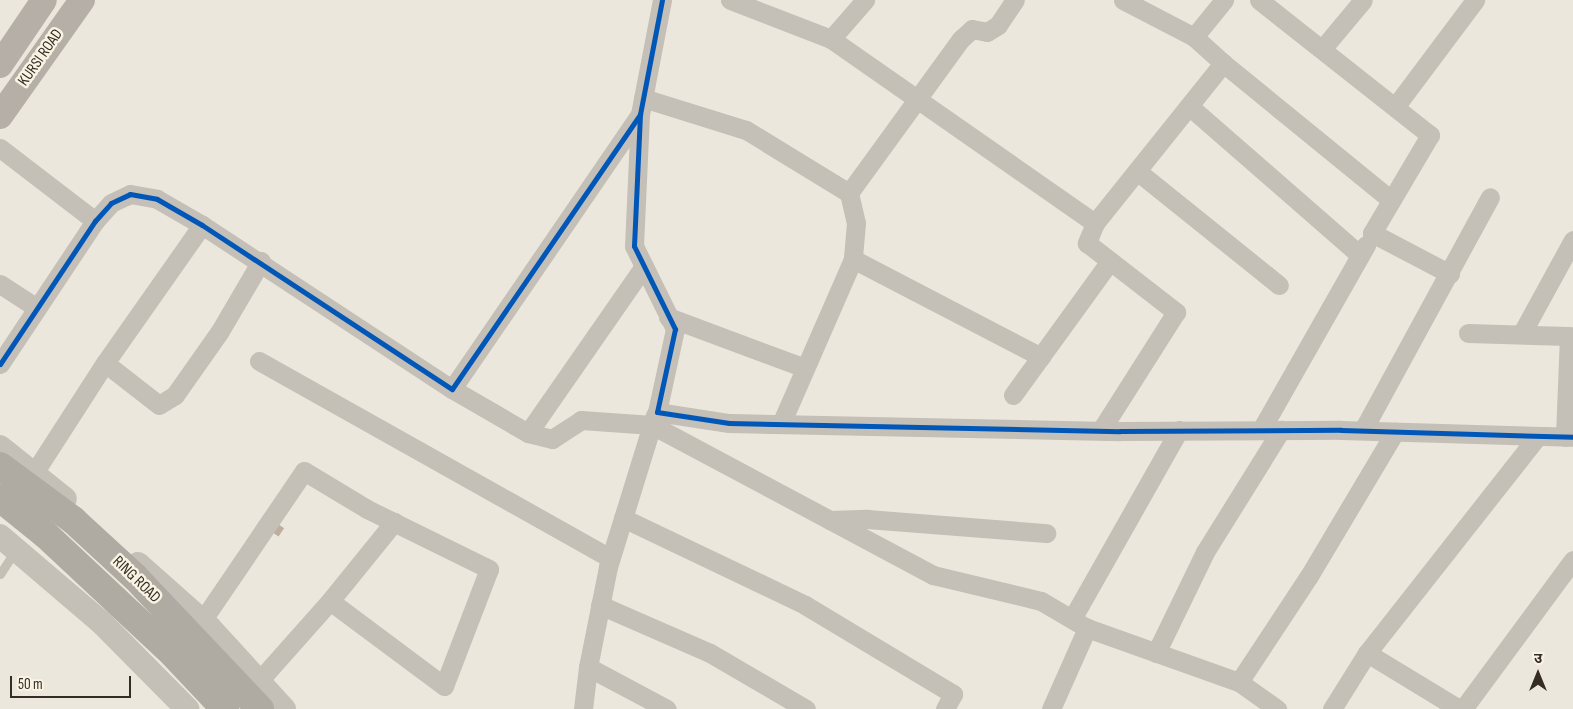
<!DOCTYPE html>
<meta charset="utf-8">
<style>
body{margin:0}
#map{position:relative;width:1573px;height:709px;overflow:hidden;background:#ece7dd;font-family:"Sofia Sans Condensed","Noto Sans Devanagari",sans-serif}
div>[style]{position:absolute}
.building>*{inset:0;background:#c0ad9e;transform-origin:0 0}
.service>*{height:9px;margin:-4.5px;padding:0 4.5px;transform-origin:4.5px;border-radius:4.5px;background:#c4bfb7}
.minor>*{height:19px;margin:-9.5px;padding:0 9.5px;transform-origin:9.5px;border-radius:9.5px;background:#c4bfb7}
.tertiary>*{height:24px;margin:-12px;padding:0 12px;transform-origin:12px;border-radius:12px;background:#c4bfb7}
.secondary>*{height:26px;margin:-13px;padding:0 13px;transform-origin:13px;border-radius:13px;background:#b5afa7}
.trunk>*{height:28px;margin:-14px;padding:0 14px;transform-origin:14px;border-radius:14px;background:#afaaa2}
.cycleway>*{height:5px;margin:-2.5px;padding:0 2.5px;transform-origin:2.5px;border-radius:2.5px;background:#0057b8}
span{translate:-50% -50%;white-space:nowrap;text-align:center;line-height:1.15;-webkit-text-stroke:5px #f9f3e3;paint-order:stroke}
.street-label{font-size:16px;color:#342c25}
.north{position:absolute;left:1513px;top:649px;width:50px;height:50px;-webkit-text-stroke:4px #f9f3e3;paint-order:stroke;rotate:0deg;font-size:14px;font-weight:700;line-height:20px;text-align:center;color:#342c25}
.north::after{content:'';display:block;margin:auto;width:18px;height:22px;background:#342c25;clip-path:polygon(50% 0,100% 100%,50% 72%,0 100%)}
.scale{position:absolute;left:10px;top:676px;width:121px;height:22px;box-sizing:border-box;border:2px solid #342c25;border-top:0;padding-left:6px;font-size:15px;line-height:18px;white-space:nowrap;color:#342c25;-webkit-text-stroke:4px #f9f3e3;paint-order:stroke}
</style>
<div id="map">
<div class="building">
<i style="left:275px;top:522px;width:11px;height:10px;rotate:34deg"></i>
</div>
<div class="service">
<i style="left:0;top:574px;width:27px;rotate:-57deg"></i>
</div>
<div class="minor">
<i style="left:662px;top:0;width:116px;rotate:100.9deg"></i>
<i style="left:640px;top:114px;width:132px;rotate:92.6deg"></i>
<i style="left:634px;top:246px;width:93px;rotate:63.7deg"></i>
<i style="left:675px;top:329px;width:85px;rotate:102.2deg"></i>
<i style="left:657px;top:412px;width:73px;rotate:8.7deg"></i>
<i style="left:729px;top:423px;width:391px;rotate:1.2deg"></i>
<i style="left:1120px;top:431px;width:221px;rotate:-0.3deg"></i>
<i style="left:1341px;top:430px;width:232px;rotate:1.7deg"></i>
<i style="left:730px;top:0;width:108px;rotate:21.1deg"></i>
<i style="left:831px;top:39px;width:322px;rotate:34.9deg"></i>
<i style="left:1095px;top:223px;width:205px;rotate:-51.3deg"></i>
<i style="left:1223px;top:63px;width:39px;rotate:-138deg"></i>
<i style="left:1194px;top:37px;width:48px;rotate:-51deg"></i>
<i style="left:1123px;top:0;width:80px;rotate:27.5deg"></i>
<i style="left:1259px;top:0;width:218px;rotate:38.3deg"></i>
<i style="left:1430px;top:135px;width:114px;rotate:120.6deg"></i>
<i style="left:1372px;top:233px;width:88px;rotate:27.7deg"></i>
<i style="left:831px;top:39px;width:52px;rotate:-48.9deg"></i>
<i style="left:1323px;top:48px;width:62px;rotate:-50.2deg"></i>
<i style="left:1223px;top:63px;width:217px;rotate:39.2deg"></i>
<i style="left:643px;top:98px;width:108px;rotate:17.3deg"></i>
<i style="left:746px;top:130px;width:121px;rotate:31.5deg"></i>
<i style="left:849px;top:193px;width:31px;rotate:77deg"></i>
<i style="left:856px;top:223px;width:36px;rotate:95deg"></i>
<i style="left:853px;top:259px;width:180px;rotate:113.6deg"></i>
<i style="left:1189px;top:106px;width:227px;rotate:41.1deg"></i>
<i style="left:1395px;top:107px;width:134px;rotate:-53.2deg"></i>
<i style="left:0;top:148px;width:120px;rotate:37.5deg"></i>
<i style="left:1137px;top:171px;width:182px;rotate:38.8deg"></i>
<i style="left:849px;top:193px;width:190px;rotate:-54deg"></i>
<i style="left:961px;top:39px;width:15px;rotate:-42deg"></i>
<i style="left:972px;top:29px;width:15px;rotate:11deg"></i>
<i style="left:987px;top:32px;width:13px;rotate:-32deg"></i>
<i style="left:998px;top:25px;width:30px;rotate:-56deg"></i>
<i style="left:1095px;top:223px;width:22px;rotate:112deg"></i>
<i style="left:1087px;top:243px;width:113px;rotate:37.8deg"></i>
<i style="left:1176px;top:312px;width:140px;rotate:122.4deg"></i>
<i style="left:853px;top:259px;width:212px;rotate:27.5deg"></i>
<i style="left:0;top:284px;width:44px;rotate:33deg"></i>
<i style="left:668px;top:317px;width:146px;rotate:20.4deg"></i>
<i style="left:1468px;top:333px;width:101px;rotate:1.7deg"></i>
<i style="left:1569px;top:336px;width:101px;rotate:92.3deg"></i>
<i style="left:1522px;top:333px;width:106px;rotate:-61.3deg"></i>
<i style="left:259px;top:361px;width:403px;rotate:29.3deg"></i>
<i style="left:105px;top:363px;width:68px;rotate:37.9deg"></i>
<i style="left:159px;top:405px;width:19px;rotate:-32deg"></i>
<i style="left:175px;top:395px;width:78px;rotate:-54.9deg"></i>
<i style="left:220px;top:331px;width:81px;rotate:-59.6deg"></i>
<i style="left:0;top:364px;width:172px;rotate:-56.4deg"></i>
<i style="left:95px;top:221px;width:24px;rotate:-48deg"></i>
<i style="left:111px;top:203px;width:21px;rotate:-25deg"></i>
<i style="left:130px;top:194px;width:27px;rotate:10deg"></i>
<i style="left:157px;top:199px;width:52px;rotate:30deg"></i>
<i style="left:202px;top:225px;width:299px;rotate:33.3deg"></i>
<i style="left:452px;top:389px;width:333px;rotate:-55.6deg"></i>
<i style="left:452px;top:389px;width:88px;rotate:30.1deg"></i>
<i style="left:528px;top:433px;width:25px;rotate:14deg"></i>
<i style="left:552px;top:439px;width:35px;rotate:-33deg"></i>
<i style="left:581px;top:420px;width:71px;rotate:4deg"></i>
<i style="left:652px;top:425px;width:319px;rotate:28.1deg"></i>
<i style="left:933px;top:575px;width:111px;rotate:13.5deg"></i>
<i style="left:1041px;top:601px;width:53px;rotate:30.4deg"></i>
<i style="left:1013px;top:395px;width:165px;rotate:-54.1deg"></i>
<i style="left:655px;top:415px;width:159px;rotate:107.2deg"></i>
<i style="left:608px;top:567px;width:102px;rotate:101.3deg"></i>
<i style="left:588px;top:667px;width:89px;rotate:28deg"></i>
<i style="left:1261px;top:430px;width:213px;rotate:-60.4deg"></i>
<i style="left:1363px;top:430px;width:265px;rotate:-61.4deg"></i>
<i style="left:528px;top:433px;width:203px;rotate:-55.2deg"></i>
<i style="left:34px;top:473px;width:131px;rotate:-57.2deg"></i>
<i style="left:105px;top:363px;width:169px;rotate:-54.9deg"></i>
<i style="left:623px;top:518px;width:202px;rotate:25.5deg"></i>
<i style="left:805px;top:605px;width:173px;rotate:31deg"></i>
<i style="left:953px;top:694px;width:17px;rotate:118deg"></i>
<i style="left:830px;top:520px;width:37px;rotate:-2deg"></i>
<i style="left:867px;top:519px;width:180px;rotate:4.5deg"></i>
<i style="left:330px;top:601px;width:102px;rotate:-51deg"></i>
<i style="left:600px;top:605px;width:120px;rotate:23.6deg"></i>
<i style="left:710px;top:653px;width:111px;rotate:30.3deg"></i>
<i style="left:1072px;top:619px;width:217px;rotate:-60.5deg"></i>
<i style="left:202px;top:621px;width:181px;rotate:-55.8deg"></i>
<i style="left:304px;top:471px;width:74px;rotate:31.1deg"></i>
<i style="left:367px;top:509px;width:136px;rotate:26.2deg"></i>
<i style="left:489px;top:569px;width:125px;rotate:111deg"></i>
<i style="left:444px;top:686px;width:142px;rotate:-143.3deg"></i>
<i style="left:330px;top:601px;width:107px;rotate:131.6deg"></i>
<i style="left:1156px;top:653px;width:112px;rotate:-64.1deg"></i>
<i style="left:1205px;top:552px;width:144px;rotate:-58.1deg"></i>
<i style="left:1367px;top:653px;width:108px;rotate:31.3deg"></i>
<i style="left:1239px;top:682px;width:47px;rotate:35.4deg"></i>
<i style="left:583px;top:709px;width:42px;rotate:-83.2deg"></i>
<i style="left:1051px;top:709px;width:89px;rotate:-66deg"></i>
<i style="left:1087px;top:628px;width:161px;rotate:19.6deg"></i>
<i style="left:1239px;top:682px;width:127px;rotate:-56.6deg"></i>
<i style="left:1309px;top:576px;width:168px;rotate:-59.2deg"></i>
<i style="left:1332px;top:709px;width:66px;rotate:-58deg"></i>
<i style="left:1367px;top:653px;width:275px;rotate:-51.8deg"></i>
<i style="left:1463px;top:709px;width:185px;rotate:-53.6deg"></i>
</div>
<div class="tertiary">
<i style="left:0;top:447px;width:83px;rotate:38.7deg"></i>
<i style="left:0;top:536px;width:135px;rotate:40.5deg"></i>
<i style="left:103px;top:624px;width:120px;rotate:45.3deg"></i>
<i style="left:138px;top:564px;width:96px;rotate:41.6deg"></i>
<i style="left:210px;top:628px;width:110px;rotate:47.6deg"></i>
</div>
<div class="secondary">
<i style="left:0;top:65px;width:78px;rotate:-55.9deg"></i>
<i style="left:0;top:116px;width:142px;rotate:-54.7deg"></i>
</div>
<div class="trunk">
<i style="left:0;top:466px;width:91px;rotate:36.5deg"></i>
<i style="left:73px;top:520px;width:84px;rotate:42.6deg"></i>
<i style="left:135px;top:577px;width:182px;rotate:46.6deg"></i>
<i style="left:0;top:498px;width:59px;rotate:38.8deg"></i>
<i style="left:46px;top:535px;width:174px;rotate:43.1deg"></i>
<i style="left:173px;top:654px;width:76px;rotate:46.6deg"></i>
</div>
<div class="cycleway">
<i style="left:662px;top:0;width:116px;rotate:100.9deg"></i>
<i style="left:640px;top:114px;width:132px;rotate:92.6deg"></i>
<i style="left:634px;top:246px;width:93px;rotate:63.7deg"></i>
<i style="left:675px;top:329px;width:85px;rotate:102.2deg"></i>
<i style="left:657px;top:412px;width:73px;rotate:8.7deg"></i>
<i style="left:729px;top:423px;width:391px;rotate:1.2deg"></i>
<i style="left:1120px;top:431px;width:221px;rotate:-0.3deg"></i>
<i style="left:1341px;top:430px;width:232px;rotate:1.7deg"></i>
<i style="left:0;top:364px;width:172px;rotate:-56.4deg"></i>
<i style="left:95px;top:221px;width:24px;rotate:-48deg"></i>
<i style="left:111px;top:203px;width:21px;rotate:-25deg"></i>
<i style="left:130px;top:194px;width:27px;rotate:10deg"></i>
<i style="left:157px;top:199px;width:52px;rotate:30deg"></i>
<i style="left:202px;top:225px;width:299px;rotate:33.3deg"></i>
<i style="left:452px;top:389px;width:333px;rotate:-55.6deg"></i>
</div>
<div class="street-label">
<span style="left:41px;top:58px;rotate:-55deg">KURSI ROAD</span>
<span style="left:136px;top:580px;rotate:44deg">RING ROAD</span>
</div>
<div class="north">उ</div>
<div class="scale">50 m</div>
</div>
